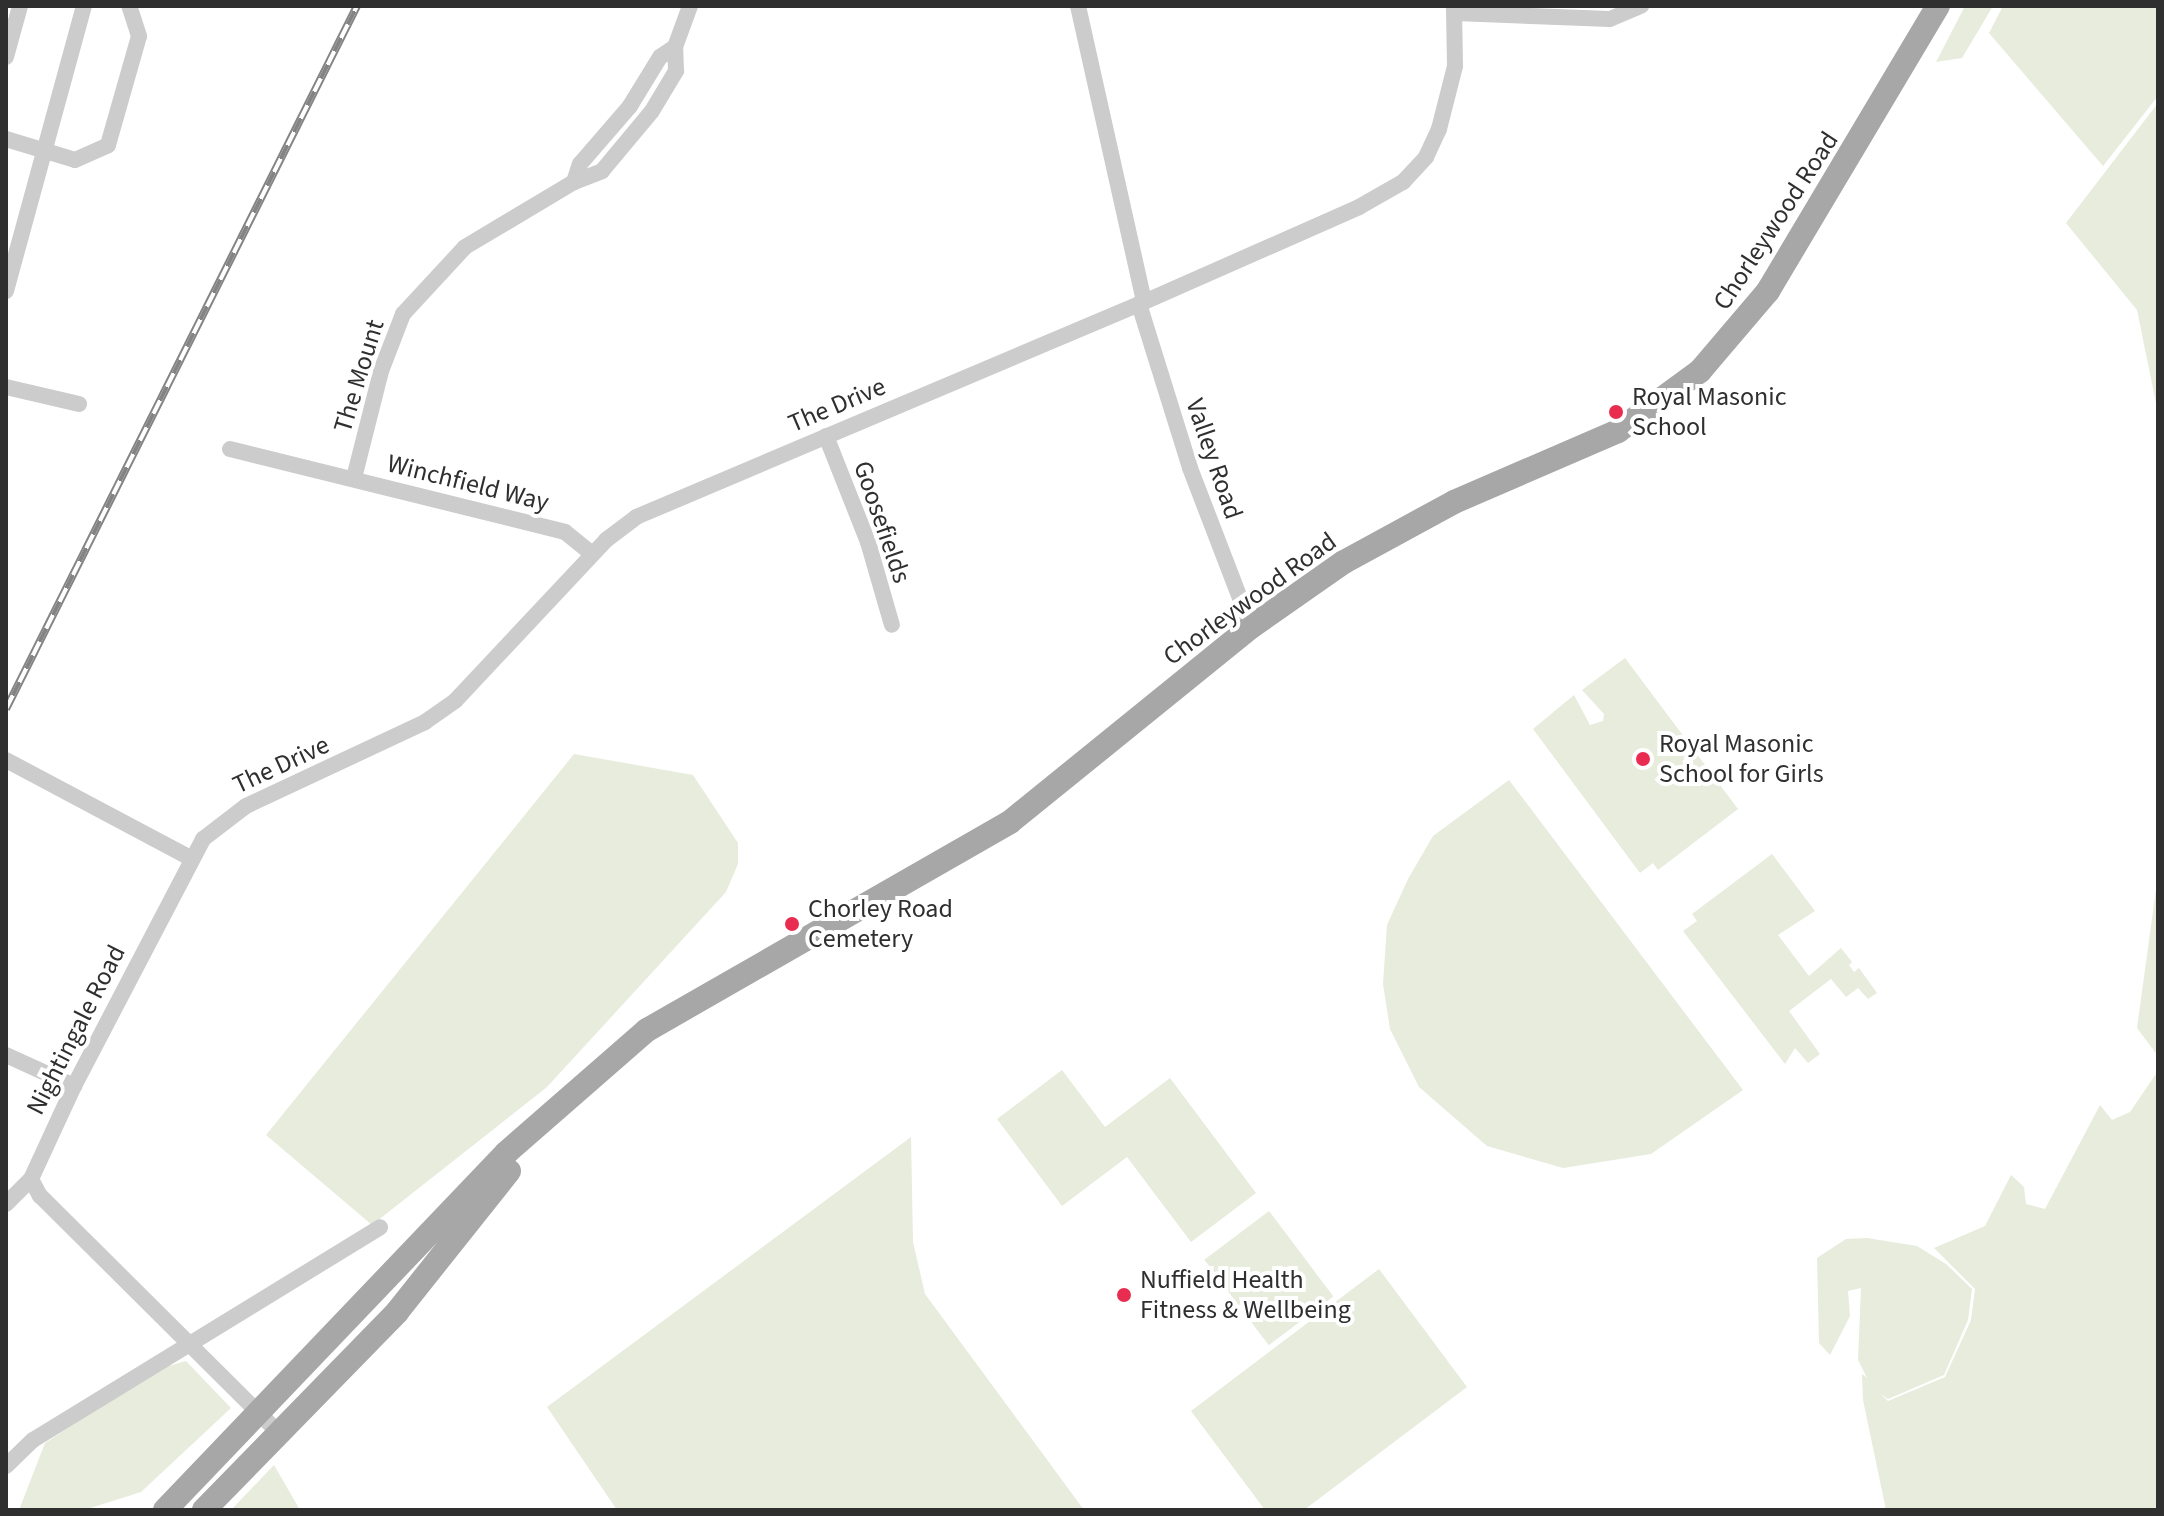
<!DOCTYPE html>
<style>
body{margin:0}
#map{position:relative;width:2164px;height:1516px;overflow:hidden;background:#fff;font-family:"Source Sans 3",sans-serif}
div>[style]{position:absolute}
.green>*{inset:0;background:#e7ecdc;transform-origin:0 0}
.minor>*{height:16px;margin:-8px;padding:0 8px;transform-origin:8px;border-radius:8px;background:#ccc}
.primary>*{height:24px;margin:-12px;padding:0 12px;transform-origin:12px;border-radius:12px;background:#a7a7a7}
.rail>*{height:8px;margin-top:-4px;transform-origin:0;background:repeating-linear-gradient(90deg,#fff 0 15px,#848484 0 30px);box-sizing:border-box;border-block:2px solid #848484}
.dots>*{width:22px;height:22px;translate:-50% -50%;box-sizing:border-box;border:4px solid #fff;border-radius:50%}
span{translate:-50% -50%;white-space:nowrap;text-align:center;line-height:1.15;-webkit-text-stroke:8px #fff;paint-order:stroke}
.street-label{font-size:26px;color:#2f2f2f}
.poi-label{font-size:26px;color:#2f2f2f}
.left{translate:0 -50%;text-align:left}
.frame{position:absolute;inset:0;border:8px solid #2f2f2f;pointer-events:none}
</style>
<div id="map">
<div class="green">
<i style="clip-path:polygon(1965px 6px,1993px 6px,1962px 58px,1936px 62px)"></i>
<i style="clip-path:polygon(2003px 6px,2158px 6px,2158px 96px,2103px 166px,1989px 33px)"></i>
<i style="clip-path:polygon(2158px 103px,2158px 413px,2137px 310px,2066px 223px)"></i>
<i style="clip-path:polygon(1625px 658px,1738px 809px,1658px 870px,1653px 863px,1640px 873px,1533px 729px,1574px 695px,1590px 725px,1603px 721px,1604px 714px,1582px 690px)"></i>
<i style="clip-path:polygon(574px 754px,693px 775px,738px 843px,738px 864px,726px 892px,547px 1087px,372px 1225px,266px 1135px)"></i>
<i style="clip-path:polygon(1509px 780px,1743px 1090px,1651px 1154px,1563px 1168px,1487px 1146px,1419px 1087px,1390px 1029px,1383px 984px,1387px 925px,1408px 879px,1433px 836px)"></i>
<i style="clip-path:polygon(1772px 854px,1815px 911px,1778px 935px,1809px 976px,1841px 948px,1852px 962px,1849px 965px,1854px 972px,1859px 968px,1877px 993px,1868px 999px,1858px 988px,1846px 997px,1831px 979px,1789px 1011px,1820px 1054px,1808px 1063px,1795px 1048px,1785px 1064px,1683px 931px,1697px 921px,1692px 914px)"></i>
<i style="clip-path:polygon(2158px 875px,2158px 1056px,2137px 1028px)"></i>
<i style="clip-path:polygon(1062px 1070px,1105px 1127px,1170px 1078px,1256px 1193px,1191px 1242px,1127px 1157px,1062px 1206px,997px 1119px)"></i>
<i style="clip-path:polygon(2158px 1071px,2158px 1510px,1886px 1510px,1863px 1400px,1862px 1374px,1867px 1378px,1858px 1360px,1861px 1288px,1848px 1291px,1850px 1316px,1830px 1355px,1819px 1343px,1817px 1258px,1846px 1239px,1867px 1238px,1917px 1246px,1946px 1264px,1972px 1289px,1968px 1320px,1944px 1375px,1888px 1399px,1881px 1394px,1888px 1401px,1945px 1377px,1971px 1320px,1975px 1289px,1934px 1248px,1985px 1226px,2011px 1175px,2024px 1187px,2026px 1204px,2045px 1209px,2100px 1105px,2112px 1120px,2130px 1112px)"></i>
<i style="clip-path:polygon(911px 1137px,913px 1242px,925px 1294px,1084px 1510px,617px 1510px,547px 1407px)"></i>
<i style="left:1269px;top:1211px;width:107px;height:81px;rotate:53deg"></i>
<i style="clip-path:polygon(1379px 1269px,1467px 1387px,1304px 1510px,1265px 1510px,1191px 1411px)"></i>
<i style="clip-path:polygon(186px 1361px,231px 1408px,141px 1492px,84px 1510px,19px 1510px,45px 1443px,158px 1369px)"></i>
<i style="clip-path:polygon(274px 1465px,300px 1510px,231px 1510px)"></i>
</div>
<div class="minor">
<i style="left:1078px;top:6px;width:303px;rotate:77.4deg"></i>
<i style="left:1455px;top:13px;width:155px;rotate:2.2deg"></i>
<i style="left:1610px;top:19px;width:34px;rotate:-23deg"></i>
<i style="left:6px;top:57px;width:53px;rotate:-74.6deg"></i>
<i style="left:6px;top:139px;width:72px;rotate:16.9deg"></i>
<i style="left:75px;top:160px;width:36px;rotate:-24deg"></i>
<i style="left:108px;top:145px;width:113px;rotate:-74.1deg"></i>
<i style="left:139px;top:36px;width:32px;rotate:-108deg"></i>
<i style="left:574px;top:182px;width:19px;rotate:-72deg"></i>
<i style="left:580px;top:164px;width:77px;rotate:-49.2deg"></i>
<i style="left:630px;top:106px;width:57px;rotate:-58.5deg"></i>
<i style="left:660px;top:57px;width:18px;rotate:-34deg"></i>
<i style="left:6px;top:291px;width:295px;rotate:-74.7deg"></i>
<i style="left:1139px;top:304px;width:172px;rotate:72.7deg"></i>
<i style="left:1190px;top:468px;width:170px;rotate:69deg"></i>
<i style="left:6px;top:387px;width:75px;rotate:13.1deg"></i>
<i style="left:826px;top:436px;width:114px;rotate:68.4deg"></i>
<i style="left:868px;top:542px;width:86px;rotate:73.9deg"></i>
<i style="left:230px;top:449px;width:345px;rotate:13.9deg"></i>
<i style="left:565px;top:532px;width:35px;rotate:39deg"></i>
<i style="left:354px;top:478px;width:110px;rotate:-75.8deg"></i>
<i style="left:381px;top:371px;width:61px;rotate:-68.9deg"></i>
<i style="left:403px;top:314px;width:91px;rotate:-47.2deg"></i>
<i style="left:465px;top:247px;width:127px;rotate:-30.8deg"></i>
<i style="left:574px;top:182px;width:30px;rotate:-21deg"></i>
<i style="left:602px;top:171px;width:78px;rotate:-50.2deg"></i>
<i style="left:652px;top:111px;width:47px;rotate:-59deg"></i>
<i style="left:676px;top:71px;width:24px;rotate:-92deg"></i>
<i style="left:675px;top:47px;width:44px;rotate:-69.9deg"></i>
<i style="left:6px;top:760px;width:208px;rotate:28deg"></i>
<i style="left:6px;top:1055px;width:75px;rotate:24.5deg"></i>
<i style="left:6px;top:1204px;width:35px;rotate:-45deg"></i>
<i style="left:279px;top:1433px;width:337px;rotate:-135.2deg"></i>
<i style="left:40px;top:1196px;width:19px;rotate:-118deg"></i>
<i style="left:31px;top:1179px;width:102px;rotate:-65.2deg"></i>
<i style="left:74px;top:1086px;width:279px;rotate:-62.4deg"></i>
<i style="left:203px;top:839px;width:54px;rotate:-37.5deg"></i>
<i style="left:246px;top:806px;width:198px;rotate:-25.1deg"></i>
<i style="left:425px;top:722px;width:37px;rotate:-35deg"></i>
<i style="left:455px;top:701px;width:221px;rotate:-46.8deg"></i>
<i style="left:606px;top:540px;width:38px;rotate:-37deg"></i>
<i style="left:636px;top:517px;width:552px;rotate:-22.94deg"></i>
<i style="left:1144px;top:302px;width:235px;rotate:-23.8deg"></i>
<i style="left:1359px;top:207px;width:51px;rotate:-29.6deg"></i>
<i style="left:1403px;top:182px;width:34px;rotate:-47deg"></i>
<i style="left:1426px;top:157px;width:31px;rotate:-65deg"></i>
<i style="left:1439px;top:129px;width:65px;rotate:-75.7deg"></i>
<i style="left:1455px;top:66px;width:60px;rotate:-91deg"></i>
<i style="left:6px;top:1466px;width:37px;rotate:-44deg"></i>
<i style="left:33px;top:1440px;width:407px;rotate:-31.5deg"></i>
</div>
<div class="primary">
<i style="left:165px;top:1510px;width:494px;rotate:-46.3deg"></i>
<i style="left:506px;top:1153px;width:187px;rotate:-41.1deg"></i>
<i style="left:647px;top:1030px;width:418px;rotate:-29.8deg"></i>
<i style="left:1010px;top:822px;width:310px;rotate:-39deg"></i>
<i style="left:1251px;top:627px;width:113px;rotate:-35deg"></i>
<i style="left:1344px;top:562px;width:125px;rotate:-28.6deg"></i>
<i style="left:1454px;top:502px;width:179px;rotate:-23.4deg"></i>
<i style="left:1618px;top:431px;width:102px;rotate:-36.2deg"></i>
<i style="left:1700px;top:371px;width:105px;rotate:-49.6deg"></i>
<i style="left:1768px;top:291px;width:332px;rotate:-59.2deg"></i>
<i style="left:204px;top:1510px;width:277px;rotate:-45.7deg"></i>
<i style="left:397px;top:1312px;width:180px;rotate:-51.5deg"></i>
</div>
<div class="rail">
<i style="left:6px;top:709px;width:786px;rotate:-63.47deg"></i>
</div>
<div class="dots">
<i style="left:1616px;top:412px;background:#e92d51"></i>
<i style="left:1643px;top:759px;background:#e92d51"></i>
<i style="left:792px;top:924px;background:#e92d51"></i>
<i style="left:1124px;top:1295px;background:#e92d51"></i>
</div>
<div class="street-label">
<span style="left:1776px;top:221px;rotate:-57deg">Chorleywood Road</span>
<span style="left:359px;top:376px;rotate:-73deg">The Mount</span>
<span style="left:837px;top:405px;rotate:-23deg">The Drive</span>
<span style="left:1214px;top:459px;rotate:71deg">Valley Road</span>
<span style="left:468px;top:483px;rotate:14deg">Winchfield Way</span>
<span style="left:882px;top:522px;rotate:71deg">Goosefields</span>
<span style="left:1250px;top:599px;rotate:-36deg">Chorleywood Road</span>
<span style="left:281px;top:765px;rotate:-25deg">The Drive</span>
<span style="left:76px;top:1030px;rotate:-63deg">Nightingale Road</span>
</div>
<div class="poi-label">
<span class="left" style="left:1632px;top:412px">Royal Masonic<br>School</span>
<span class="left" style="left:1659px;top:759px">Royal Masonic<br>School for Girls</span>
<span class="left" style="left:808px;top:924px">Chorley Road<br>Cemetery</span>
<span class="left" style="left:1140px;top:1295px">Nuffield Health<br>Fitness &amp; Wellbeing</span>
</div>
<div class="frame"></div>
</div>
